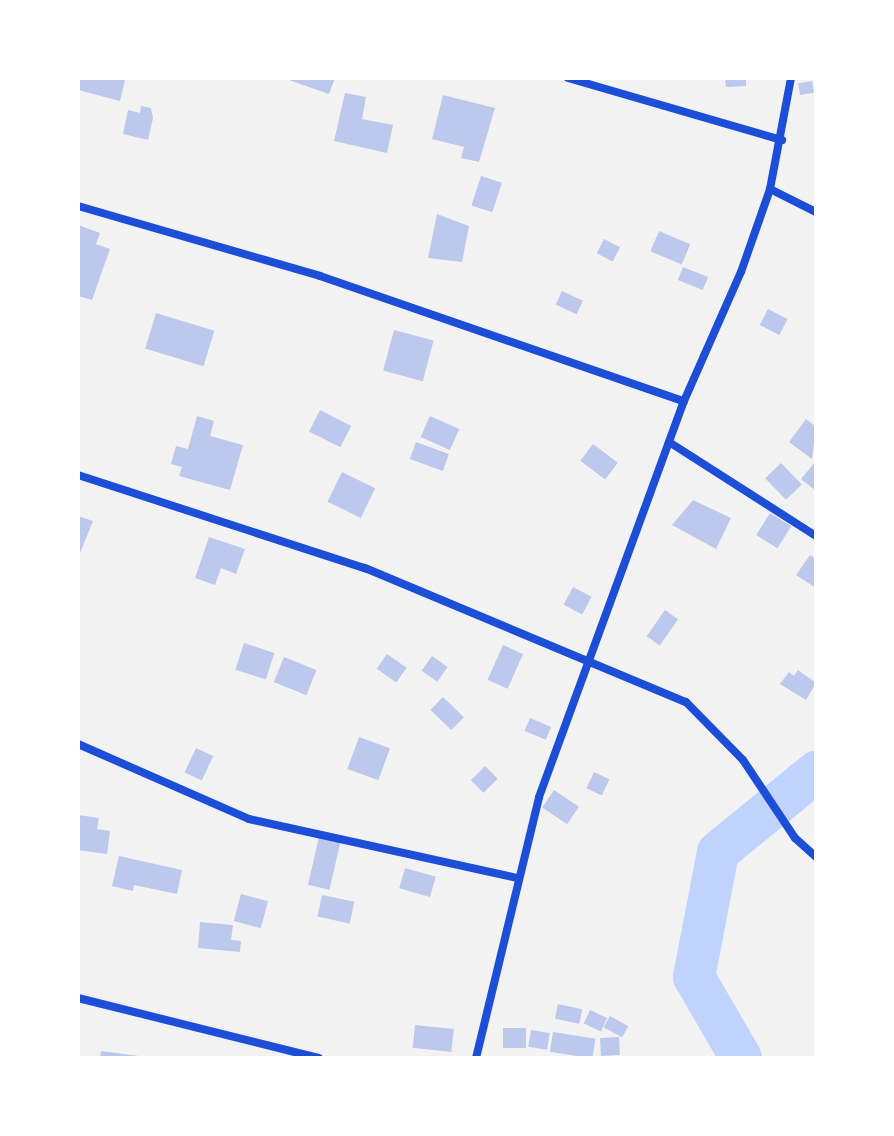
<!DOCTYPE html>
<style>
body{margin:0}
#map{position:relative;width:894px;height:1136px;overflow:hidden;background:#f2f2f2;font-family:"Source Sans 3",sans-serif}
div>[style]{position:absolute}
.river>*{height:42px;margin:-21px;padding:0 21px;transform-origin:21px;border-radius:21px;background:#bfd3fe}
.building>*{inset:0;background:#bdc9ec;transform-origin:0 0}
.minor>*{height:8px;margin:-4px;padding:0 4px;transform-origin:4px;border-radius:4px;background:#1d4ed8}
span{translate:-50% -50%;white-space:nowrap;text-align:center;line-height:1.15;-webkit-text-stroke:7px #fff;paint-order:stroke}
.frame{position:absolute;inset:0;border:80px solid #fff;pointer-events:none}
</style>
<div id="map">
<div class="river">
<i style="left:741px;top:1058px;width:94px;rotate:-120.1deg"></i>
<i style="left:694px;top:977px;width:127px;rotate:-79.1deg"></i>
<i style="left:718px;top:852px;width:127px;rotate:-39.2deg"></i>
</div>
<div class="building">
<i style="clip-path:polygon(78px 78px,125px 80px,120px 101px,78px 90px)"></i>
<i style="clip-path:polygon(283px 78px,335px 78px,329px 94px)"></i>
<i style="clip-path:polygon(725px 78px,746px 78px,746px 86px,726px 87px)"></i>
<i style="left:812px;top:81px;width:12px;height:14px;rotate:81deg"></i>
<i style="clip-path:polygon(345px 93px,366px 97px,362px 119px,393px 125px,387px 153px,334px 141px)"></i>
<i style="clip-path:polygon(443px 95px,495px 108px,479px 162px,461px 158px,464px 147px,432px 139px)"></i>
<i style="clip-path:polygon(141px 106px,151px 108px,153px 118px,148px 140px,123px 134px,128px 110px,140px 113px)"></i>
<i style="left:481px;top:176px;width:22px;height:31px;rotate:18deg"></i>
<i style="clip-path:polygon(437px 214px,469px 226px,462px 262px,428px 258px)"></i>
<i style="clip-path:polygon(78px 225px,100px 233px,96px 244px,110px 249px,92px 300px,78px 296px)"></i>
<i style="left:659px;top:231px;width:34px;height:22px;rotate:23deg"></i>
<i style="left:604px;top:239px;width:18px;height:16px;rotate:27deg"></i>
<i style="left:683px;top:267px;width:27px;height:14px;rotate:22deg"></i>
<i style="left:562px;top:291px;width:23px;height:15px;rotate:25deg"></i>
<i style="left:768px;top:309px;width:22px;height:18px;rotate:27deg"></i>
<i style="left:156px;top:313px;width:61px;height:37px;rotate:17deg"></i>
<i style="left:394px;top:330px;width:41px;height:42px;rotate:15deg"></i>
<i style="left:320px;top:410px;width:35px;height:24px;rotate:27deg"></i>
<i style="clip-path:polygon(197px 416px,214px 421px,210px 436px,243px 445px,230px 490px,179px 476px,182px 467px,171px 464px,176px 446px,188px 449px)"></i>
<i style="left:430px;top:416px;width:32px;height:23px;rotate:24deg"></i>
<i style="clip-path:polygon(806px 419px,816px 427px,812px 459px,789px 442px)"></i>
<i style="left:416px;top:442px;width:35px;height:18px;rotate:20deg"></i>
<i style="left:593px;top:444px;width:31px;height:21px;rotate:37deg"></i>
<i style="clip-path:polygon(816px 461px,816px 491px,801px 479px)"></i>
<i style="left:781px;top:463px;width:30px;height:22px;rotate:46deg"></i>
<i style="left:342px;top:472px;width:37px;height:33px;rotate:26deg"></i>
<i style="clip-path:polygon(693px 500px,731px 518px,716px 549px,672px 525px)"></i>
<i style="left:770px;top:513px;width:25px;height:26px;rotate:32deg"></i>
<i style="clip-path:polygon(78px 516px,93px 521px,78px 558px)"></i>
<i style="clip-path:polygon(209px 537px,245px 549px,236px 574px,221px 568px,215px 585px,195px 578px)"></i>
<i style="clip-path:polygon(810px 555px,816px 559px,816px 588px,796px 575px)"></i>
<i style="left:573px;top:587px;width:21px;height:20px;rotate:28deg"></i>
<i style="left:665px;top:610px;width:16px;height:32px;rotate:35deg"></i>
<i style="left:244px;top:643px;width:32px;height:28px;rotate:18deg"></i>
<i style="left:503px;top:645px;width:22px;height:38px;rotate:24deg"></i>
<i style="left:387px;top:654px;width:24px;height:18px;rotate:35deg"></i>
<i style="left:432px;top:656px;width:19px;height:18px;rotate:35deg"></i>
<i style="left:284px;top:657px;width:35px;height:27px;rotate:22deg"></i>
<i style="clip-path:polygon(798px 670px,816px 683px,806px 700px,780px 684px,789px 672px,794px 676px)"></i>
<i style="left:443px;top:697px;width:29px;height:18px;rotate:44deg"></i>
<i style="left:530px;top:718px;width:23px;height:14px;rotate:23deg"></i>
<i style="left:359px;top:737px;width:33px;height:34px;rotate:20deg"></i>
<i style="left:196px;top:748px;width:19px;height:27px;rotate:25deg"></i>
<i style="left:485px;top:766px;width:18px;height:20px;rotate:45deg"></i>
<i style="left:594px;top:772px;width:17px;height:18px;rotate:25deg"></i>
<i style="left:554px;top:790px;width:30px;height:21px;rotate:34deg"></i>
<i style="clip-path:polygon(78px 815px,99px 818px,97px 829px,110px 831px,107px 854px,78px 850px)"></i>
<i style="left:319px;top:837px;width:22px;height:49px;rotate:13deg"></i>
<i style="clip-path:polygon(119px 856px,182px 870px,177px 894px,134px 885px,133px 891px,112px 886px)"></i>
<i style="left:405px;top:868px;width:32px;height:21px;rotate:16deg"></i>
<i style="left:241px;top:894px;width:28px;height:28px;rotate:15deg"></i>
<i style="left:322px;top:895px;width:33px;height:22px;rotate:12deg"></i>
<i style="clip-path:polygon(200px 922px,233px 925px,231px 940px,241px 941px,240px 952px,198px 948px)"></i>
<i style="left:558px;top:1004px;width:25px;height:15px;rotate:12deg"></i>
<i style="left:590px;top:1010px;width:19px;height:15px;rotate:25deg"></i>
<i style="left:610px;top:1016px;width:21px;height:13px;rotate:29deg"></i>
<i style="left:415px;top:1025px;width:39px;height:23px;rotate:6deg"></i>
<i style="left:503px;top:1028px;width:23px;height:20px"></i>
<i style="left:531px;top:1030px;width:19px;height:17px;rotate:9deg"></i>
<i style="left:553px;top:1032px;width:43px;height:20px;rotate:9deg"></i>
<i style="left:619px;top:1037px;width:18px;height:19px;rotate:87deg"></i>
<i style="clip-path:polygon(101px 1051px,139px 1056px,139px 1058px,100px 1058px)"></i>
</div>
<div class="minor">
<i style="left:568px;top:78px;width:223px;rotate:16.2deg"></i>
<i style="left:770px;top:189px;width:51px;rotate:26.6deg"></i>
<i style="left:78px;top:206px;width:252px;rotate:16.1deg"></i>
<i style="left:320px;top:276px;width:385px;rotate:19deg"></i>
<i style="left:669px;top:442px;width:174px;rotate:32.6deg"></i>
<i style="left:78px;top:475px;width:302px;rotate:18deg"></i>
<i style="left:365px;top:568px;width:348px;rotate:22.7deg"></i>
<i style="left:686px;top:702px;width:81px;rotate:45.5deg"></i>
<i style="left:743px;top:760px;width:94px;rotate:56.3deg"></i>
<i style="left:795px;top:838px;width:28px;rotate:42deg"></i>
<i style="left:78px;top:744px;width:187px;rotate:23.7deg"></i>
<i style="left:249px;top:819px;width:275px;rotate:12.4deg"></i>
<i style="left:78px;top:998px;width:248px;rotate:14deg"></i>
<i style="left:476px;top:1058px;width:268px;rotate:-76.4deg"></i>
<i style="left:539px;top:797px;width:422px;rotate:-69.9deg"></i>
<i style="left:684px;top:401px;width:141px;rotate:-66.2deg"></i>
<i style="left:741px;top:272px;width:88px;rotate:-70.7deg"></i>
<i style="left:770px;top:189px;width:113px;rotate:-79.3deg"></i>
</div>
<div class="frame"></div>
</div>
